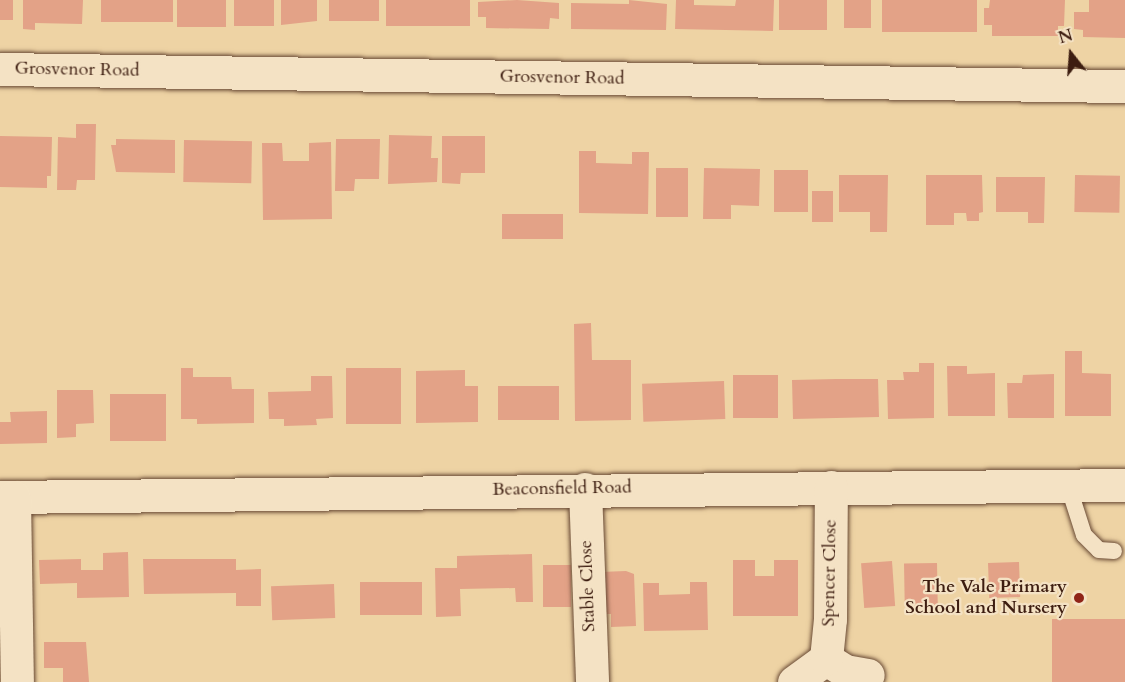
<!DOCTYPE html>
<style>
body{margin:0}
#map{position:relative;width:1125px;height:682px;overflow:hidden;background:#eed3a4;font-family:Cardo,serif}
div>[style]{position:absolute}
.building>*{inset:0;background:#e3a287;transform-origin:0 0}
.roads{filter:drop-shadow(0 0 2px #694a35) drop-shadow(0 0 2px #694a35)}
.service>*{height:16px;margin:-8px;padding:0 8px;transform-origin:8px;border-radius:8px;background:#f4e2c4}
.minor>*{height:33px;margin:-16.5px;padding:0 16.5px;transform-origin:16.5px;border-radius:16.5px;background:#f4e2c4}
.dots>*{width:16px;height:16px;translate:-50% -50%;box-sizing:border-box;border:3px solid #f4e2c4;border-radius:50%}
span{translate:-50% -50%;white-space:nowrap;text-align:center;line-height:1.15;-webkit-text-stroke:4.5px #f4e2c4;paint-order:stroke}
.street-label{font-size:18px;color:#3d1d10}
.poi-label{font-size:18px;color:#3d1d10;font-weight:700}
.right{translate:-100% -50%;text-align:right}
.north{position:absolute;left:1041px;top:24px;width:60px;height:60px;-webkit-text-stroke:4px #f4e2c4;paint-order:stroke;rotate:343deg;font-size:16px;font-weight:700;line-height:24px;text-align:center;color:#3d1d10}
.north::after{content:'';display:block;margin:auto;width:21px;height:27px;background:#3d1d10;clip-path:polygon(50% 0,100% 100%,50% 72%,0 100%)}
</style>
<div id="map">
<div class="building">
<i style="left:0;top:0;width:13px;height:20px"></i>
<i style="clip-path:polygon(23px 0,83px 0,82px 24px,35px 23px,35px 30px,23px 29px)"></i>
<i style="left:101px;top:0;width:72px;height:22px"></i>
<i style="left:177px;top:0;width:49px;height:27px"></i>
<i style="left:234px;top:0;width:40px;height:26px"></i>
<i style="clip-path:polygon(281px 0,317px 0,317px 21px,281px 25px)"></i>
<i style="left:329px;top:0;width:50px;height:21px"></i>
<i style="left:386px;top:0;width:84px;height:26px"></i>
<i style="clip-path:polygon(517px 0,559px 3px,559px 19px,550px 18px,549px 29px,486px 28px,486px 17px,478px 17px,478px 2px)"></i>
<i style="clip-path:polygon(629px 0,667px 4px,666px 30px,571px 29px,571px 3px,629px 4px)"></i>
<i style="clip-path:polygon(676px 0,694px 0,694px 5px,735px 6px,736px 0,774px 0,773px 31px,675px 29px)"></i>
<i style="left:779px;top:0;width:48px;height:30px"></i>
<i style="left:844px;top:0;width:27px;height:28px"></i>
<i style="left:882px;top:0;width:95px;height:32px"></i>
<i style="clip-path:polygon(990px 0,1065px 0,1064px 26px,1058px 26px,1058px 36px,992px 36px,992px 25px,984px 25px,984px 8px,989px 8px)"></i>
<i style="clip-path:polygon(1089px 0,1125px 0,1125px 38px,1083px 37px,1083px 30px,1074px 29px,1074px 12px,1089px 12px)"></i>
<i style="clip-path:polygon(76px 124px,96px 124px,95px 180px,77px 180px,76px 190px,57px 190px,58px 137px,76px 138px)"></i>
<i style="clip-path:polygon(389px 135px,432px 136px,431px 158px,438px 158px,437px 182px,388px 184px)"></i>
<i style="clip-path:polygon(0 136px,52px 137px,51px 176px,47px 176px,47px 188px,0 187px)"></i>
<i style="clip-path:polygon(442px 136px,485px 136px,485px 173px,461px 173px,460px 184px,442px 183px)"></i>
<i style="clip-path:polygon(116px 139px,175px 140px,175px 173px,116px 172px,111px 145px,116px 145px)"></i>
<i style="clip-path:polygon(336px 139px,380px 139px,379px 179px,355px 179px,354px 191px,335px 191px)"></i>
<i style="left:184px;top:140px;width:68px;height:42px;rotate:1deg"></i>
<i style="clip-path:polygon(331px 142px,332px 219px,263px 220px,262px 143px,282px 143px,283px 161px,309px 161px,309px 143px)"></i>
<i style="clip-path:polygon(579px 151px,596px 151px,596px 163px,632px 164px,632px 152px,649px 152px,648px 214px,579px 213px)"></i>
<i style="left:656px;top:168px;width:32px;height:49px"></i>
<i style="clip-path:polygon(704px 168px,760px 169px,759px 206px,731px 205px,731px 219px,703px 219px)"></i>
<i style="left:774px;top:170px;width:34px;height:42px"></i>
<i style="clip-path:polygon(839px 175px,888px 175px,887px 232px,870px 232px,870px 212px,839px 212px)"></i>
<i style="clip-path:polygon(926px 175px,982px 175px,983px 212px,979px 213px,979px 221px,967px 221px,966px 213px,954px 213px,954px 225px,926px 225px)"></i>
<i style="left:1075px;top:175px;width:45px;height:37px;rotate:1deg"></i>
<i style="clip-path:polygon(996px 177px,1045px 177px,1044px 223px,1028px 223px,1028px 212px,996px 212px)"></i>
<i style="left:812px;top:191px;width:21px;height:31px"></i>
<i style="left:502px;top:214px;width:61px;height:25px"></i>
<i style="clip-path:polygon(591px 323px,592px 360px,631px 360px,631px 420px,575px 421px,574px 324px)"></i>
<i style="clip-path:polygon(1065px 351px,1082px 351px,1082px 373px,1111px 374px,1111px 416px,1065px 416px)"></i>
<i style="clip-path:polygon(919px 363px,934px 363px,934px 418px,888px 419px,887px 380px,904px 380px,903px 372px,919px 372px)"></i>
<i style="clip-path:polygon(947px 366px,967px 366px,967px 374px,995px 373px,995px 416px,948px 416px)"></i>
<i style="clip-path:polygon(181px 368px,193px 368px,193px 377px,231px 377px,232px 389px,254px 389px,254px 423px,197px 424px,197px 419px,181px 419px)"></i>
<i style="left:401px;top:368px;width:56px;height:55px;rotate:90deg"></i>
<i style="clip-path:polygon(465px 370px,465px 386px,478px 386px,478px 422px,416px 423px,416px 371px)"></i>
<i style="clip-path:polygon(1054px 374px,1054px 418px,1008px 418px,1007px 383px,1022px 383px,1023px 375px)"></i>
<i style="left:733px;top:375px;width:45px;height:43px"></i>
<i style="clip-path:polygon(311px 376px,332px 376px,333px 418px,316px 419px,317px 425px,284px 426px,284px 419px,269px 419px,268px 392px,311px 391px)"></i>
<i style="clip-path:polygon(836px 379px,878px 379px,879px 417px,793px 419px,792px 380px)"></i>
<i style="left:724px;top:381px;width:38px;height:82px;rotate:88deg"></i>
<i style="left:559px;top:386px;width:34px;height:61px;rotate:90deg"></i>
<i style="clip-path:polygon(57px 390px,93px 390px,94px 423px,76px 424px,76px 437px,57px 438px)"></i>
<i style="left:110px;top:394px;width:56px;height:47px"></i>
<i style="clip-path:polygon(47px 411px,47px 443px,0 444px,0 422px,11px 422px,10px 412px)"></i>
<i style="clip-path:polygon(128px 552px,129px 597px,77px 598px,77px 583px,40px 584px,39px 560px,81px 559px,81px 570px,103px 570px,103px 553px)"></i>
<i style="clip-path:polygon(532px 554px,533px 602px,516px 602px,515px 588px,460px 589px,461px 616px,436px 617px,435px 568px,457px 568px,457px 556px)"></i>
<i style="clip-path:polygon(143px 559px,236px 559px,236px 570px,261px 569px,261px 606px,236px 606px,236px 593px,144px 594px)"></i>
<i style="clip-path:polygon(733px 560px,755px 560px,755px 576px,774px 576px,774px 560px,798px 560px,798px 616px,733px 616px)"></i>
<i style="left:892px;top:561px;width:45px;height:31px;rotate:86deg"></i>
<i style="left:1019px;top:562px;width:35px;height:31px;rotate:88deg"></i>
<i style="left:937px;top:563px;width:43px;height:33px;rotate:89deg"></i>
<i style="left:543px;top:565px;width:28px;height:42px"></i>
<i style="clip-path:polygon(626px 571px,634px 574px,636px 626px,611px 627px,611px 614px,601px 614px,600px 572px)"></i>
<i style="left:422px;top:582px;width:33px;height:62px;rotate:90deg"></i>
<i style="clip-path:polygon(690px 582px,707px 582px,708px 630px,644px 631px,643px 583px,659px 583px,659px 595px,690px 594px)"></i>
<i style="left:334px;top:584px;width:34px;height:63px;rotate:88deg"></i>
<i style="left:1052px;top:619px;width:73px;height:63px"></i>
<i style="clip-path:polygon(44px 642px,86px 642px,89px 682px,63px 682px,63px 668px,44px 668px)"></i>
</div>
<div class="roads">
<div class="service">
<i style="left:1068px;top:485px;width:52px;rotate:72.3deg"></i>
<i style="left:1084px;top:535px;width:21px;rotate:45deg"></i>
<i style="left:1099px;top:550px;width:15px;rotate:4deg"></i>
</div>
<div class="minor">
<i style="left:0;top:69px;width:1125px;rotate:0.87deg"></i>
<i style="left:585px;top:489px;width:193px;rotate:87.9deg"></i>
<i style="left:0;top:497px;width:1125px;rotate:-0.61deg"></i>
<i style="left:14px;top:497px;width:185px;rotate:89.1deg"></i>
<i style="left:826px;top:659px;width:22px;rotate:32deg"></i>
<i style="left:845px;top:671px;width:23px;rotate:10deg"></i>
<i style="left:794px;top:682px;width:39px;rotate:-36deg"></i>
<i style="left:826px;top:659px;width:40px;rotate:-84.3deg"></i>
<i style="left:830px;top:619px;width:132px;rotate:-89.6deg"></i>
</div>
</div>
<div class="dots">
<i style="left:1079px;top:598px;background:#8f2418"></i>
</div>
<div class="street-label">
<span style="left:77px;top:70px;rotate:1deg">Grosvenor Road</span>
<span style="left:562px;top:78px;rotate:1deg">Grosvenor Road</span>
<span style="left:562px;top:489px;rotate:-1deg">Beaconsfield Road</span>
<span style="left:830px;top:573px;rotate:-89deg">Spencer Close</span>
<span style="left:588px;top:586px;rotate:-92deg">Stable Close</span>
</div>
<div class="poi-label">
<span class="right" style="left:1067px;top:598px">The Vale Primary<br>School and Nursery</span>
</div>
<div class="north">N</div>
</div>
